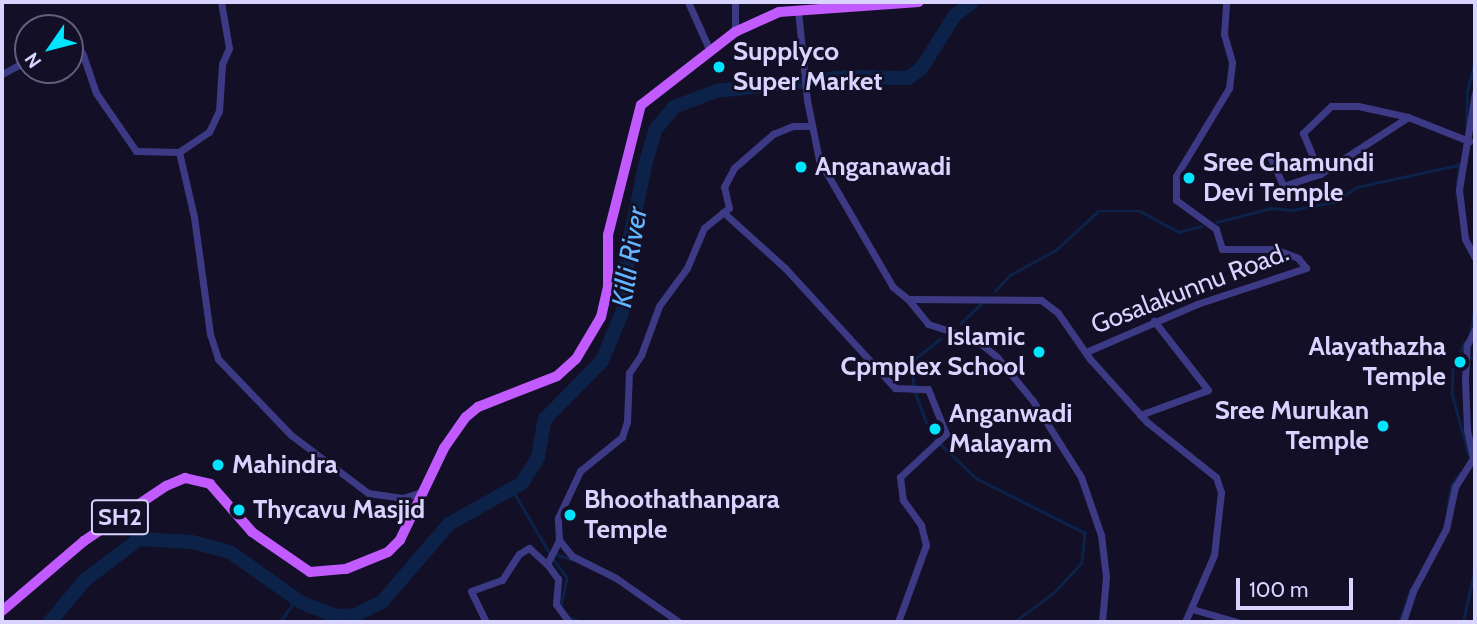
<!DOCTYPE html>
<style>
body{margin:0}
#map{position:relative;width:1477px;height:624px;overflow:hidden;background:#130f26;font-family:Cabin,sans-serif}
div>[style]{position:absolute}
.stream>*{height:2.5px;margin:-1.25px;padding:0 1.25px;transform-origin:1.25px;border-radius:1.25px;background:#0c2248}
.river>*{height:14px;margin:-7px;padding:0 7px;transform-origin:7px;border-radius:7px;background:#0c2248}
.minor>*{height:7px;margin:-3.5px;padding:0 3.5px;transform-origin:3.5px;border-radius:3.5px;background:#3d3a85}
.primary>*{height:10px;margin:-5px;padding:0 5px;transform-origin:5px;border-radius:5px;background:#c25bff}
.dots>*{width:19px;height:19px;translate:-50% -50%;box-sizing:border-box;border:4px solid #130f26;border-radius:50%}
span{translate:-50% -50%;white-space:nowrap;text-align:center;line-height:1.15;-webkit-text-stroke:5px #130f26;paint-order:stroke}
.shield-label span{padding:2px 5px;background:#130f26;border:2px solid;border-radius:5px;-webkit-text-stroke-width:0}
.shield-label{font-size:24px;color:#d9d4ff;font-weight:700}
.poi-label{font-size:26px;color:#d9d4ff;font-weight:700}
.left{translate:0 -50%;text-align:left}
.right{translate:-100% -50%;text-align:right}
.street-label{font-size:26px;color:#d9d4ff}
.water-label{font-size:28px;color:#62b6ff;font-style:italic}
.frame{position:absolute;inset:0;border:4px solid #d9d4ff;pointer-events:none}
.north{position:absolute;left:14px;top:14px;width:70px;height:70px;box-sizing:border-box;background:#130f26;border:2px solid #625e7d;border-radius:50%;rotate:235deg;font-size:19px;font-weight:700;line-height:28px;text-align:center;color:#d9d4ff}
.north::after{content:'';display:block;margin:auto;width:24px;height:32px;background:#00e5ff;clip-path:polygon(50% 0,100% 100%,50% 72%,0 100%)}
.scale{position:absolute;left:1236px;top:578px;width:117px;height:32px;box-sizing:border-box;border:4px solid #d9d4ff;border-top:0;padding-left:9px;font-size:21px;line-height:24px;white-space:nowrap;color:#d9d4ff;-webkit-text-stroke:5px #130f26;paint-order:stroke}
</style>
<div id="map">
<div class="stream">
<i style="left:1475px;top:2px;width:1px;rotate:90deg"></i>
<i style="left:1466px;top:127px;width:36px;rotate:-88deg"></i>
<i style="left:1467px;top:91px;width:31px;rotate:-75deg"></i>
<i style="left:1456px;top:196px;width:32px;rotate:-85deg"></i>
<i style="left:1217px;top:222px;width:56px;rotate:-14.5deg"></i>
<i style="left:1271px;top:208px;width:21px;rotate:5deg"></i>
<i style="left:1292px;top:210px;width:43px;rotate:-10.8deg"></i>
<i style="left:1334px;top:202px;width:27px;rotate:-33deg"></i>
<i style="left:1357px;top:187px;width:103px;rotate:-12.3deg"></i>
<i style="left:995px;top:291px;width:22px;rotate:-47deg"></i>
<i style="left:1010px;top:275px;width:52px;rotate:-28.5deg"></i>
<i style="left:1056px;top:250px;width:57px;rotate:-42.9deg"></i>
<i style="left:1098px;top:211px;width:42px"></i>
<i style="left:1140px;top:211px;width:44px;rotate:28.3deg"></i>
<i style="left:1179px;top:232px;width:23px;rotate:-15deg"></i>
<i style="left:960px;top:324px;width:30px;rotate:-44deg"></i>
<i style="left:1470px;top:333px;width:25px;rotate:-79deg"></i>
<i style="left:941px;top:339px;width:37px;rotate:142deg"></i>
<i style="left:912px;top:362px;width:27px;rotate:86deg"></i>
<i style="left:914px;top:389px;width:49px;rotate:69.7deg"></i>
<i style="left:931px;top:435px;width:62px;rotate:43.7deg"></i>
<i style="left:976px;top:478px;width:122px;rotate:26.8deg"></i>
<i style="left:1085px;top:533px;width:30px;rotate:96deg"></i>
<i style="left:1082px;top:563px;width:41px;rotate:133deg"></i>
<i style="left:1054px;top:593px;width:49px;rotate:143.4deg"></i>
<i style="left:1465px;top:342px;width:30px;rotate:114deg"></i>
<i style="left:1453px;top:369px;width:24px;rotate:92deg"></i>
<i style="left:1452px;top:393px;width:64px;rotate:74.7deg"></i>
<i style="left:1458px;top:356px;width:17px;rotate:7deg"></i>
<i style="left:511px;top:487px;width:75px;rotate:59.7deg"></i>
<i style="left:549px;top:552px;width:25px;rotate:18deg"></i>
<i style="left:1447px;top:509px;width:23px;rotate:-80deg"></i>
<i style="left:1451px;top:486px;width:16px;rotate:-55deg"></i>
<i style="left:552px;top:557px;width:26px;rotate:54deg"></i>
<i style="left:567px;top:578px;width:30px;rotate:102deg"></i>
<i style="left:569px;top:617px;width:14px;rotate:21deg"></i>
<i style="left:280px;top:622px;width:28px;rotate:-55deg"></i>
<i style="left:1399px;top:622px;width:34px;rotate:-71deg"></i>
<i style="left:1463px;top:622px;width:56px;rotate:-77.7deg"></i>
</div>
<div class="river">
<i style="left:50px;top:622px;width:55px;rotate:-50.2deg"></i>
<i style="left:85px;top:580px;width:68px;rotate:-37.2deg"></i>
<i style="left:139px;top:539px;width:53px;rotate:3.2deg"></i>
<i style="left:192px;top:542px;width:39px;rotate:15deg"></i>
<i style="left:230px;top:552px;width:88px;rotate:35.3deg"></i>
<i style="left:302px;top:603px;width:36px;rotate:21deg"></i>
<i style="left:336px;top:616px;width:19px;rotate:-3deg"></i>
<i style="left:355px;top:615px;width:30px;rotate:-26deg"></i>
<i style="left:382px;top:602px;width:103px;rotate:-49.3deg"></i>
<i style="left:449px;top:524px;width:84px;rotate:-29.3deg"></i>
<i style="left:522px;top:483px;width:31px;rotate:-58deg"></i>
<i style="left:538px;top:457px;width:39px;rotate:-80deg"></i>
<i style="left:545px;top:419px;width:81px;rotate:-45.5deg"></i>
<i style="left:602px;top:361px;width:61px;rotate:-67.7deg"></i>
<i style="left:625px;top:305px;width:58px;rotate:-87deg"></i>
<i style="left:628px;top:247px;width:83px;rotate:-78.1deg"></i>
<i style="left:645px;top:166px;width:37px;rotate:-74deg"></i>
<i style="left:655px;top:130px;width:30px;rotate:-50deg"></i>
<i style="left:674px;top:107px;width:45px;rotate:-20.9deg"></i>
<i style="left:716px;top:91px;width:131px;rotate:-6.1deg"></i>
<i style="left:846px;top:77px;width:62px;rotate:0.9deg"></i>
<i style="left:908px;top:78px;width:16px;rotate:-35deg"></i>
<i style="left:921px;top:69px;width:64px;rotate:-57.8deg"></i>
<i style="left:955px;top:15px;width:21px;rotate:-37deg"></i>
</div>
<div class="minor">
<i style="left:688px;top:2px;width:54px;rotate:65.8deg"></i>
<i style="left:798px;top:10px;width:90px;rotate:84.3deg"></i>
<i style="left:807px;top:100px;width:61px;rotate:78.7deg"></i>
<i style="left:819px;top:160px;width:147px;rotate:59.8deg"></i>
<i style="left:893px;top:287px;width:19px;rotate:39deg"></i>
<i style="left:908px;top:299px;width:133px;rotate:0.4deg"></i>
<i style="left:1041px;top:300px;width:21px;rotate:37deg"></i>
<i style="left:1058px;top:313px;width:56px;rotate:55.2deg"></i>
<i style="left:1090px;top:359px;width:85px;rotate:47.9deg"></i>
<i style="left:1147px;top:422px;width:88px;rotate:38.6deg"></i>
<i style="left:1216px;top:477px;width:16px;rotate:72deg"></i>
<i style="left:1221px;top:492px;width:63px;rotate:96.3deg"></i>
<i style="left:1214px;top:555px;width:73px;rotate:113.4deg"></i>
<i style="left:735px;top:32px;width:30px;rotate:-90deg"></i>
<i style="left:70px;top:45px;width:7px;rotate:-8deg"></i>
<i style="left:77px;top:44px;width:13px;rotate:61deg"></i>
<i style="left:83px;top:55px;width:40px;rotate:71.1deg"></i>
<i style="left:96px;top:93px;width:70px;rotate:55.4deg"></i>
<i style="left:136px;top:151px;width:43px;rotate:1.3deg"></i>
<i style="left:179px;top:152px;width:36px;rotate:-34deg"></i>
<i style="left:209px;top:132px;width:23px;rotate:-65deg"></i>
<i style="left:219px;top:111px;width:47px;rotate:-86.3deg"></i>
<i style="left:222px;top:64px;width:17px;rotate:-66deg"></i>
<i style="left:229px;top:48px;width:47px;rotate:-99.9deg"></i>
<i style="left:2px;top:74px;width:30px;rotate:-28deg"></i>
<i style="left:1475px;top:93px;width:98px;rotate:99.4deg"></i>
<i style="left:1459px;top:190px;width:49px;rotate:83deg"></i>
<i style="left:1465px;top:239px;width:21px;rotate:62deg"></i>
<i style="left:179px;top:152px;width:67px;rotate:77deg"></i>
<i style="left:194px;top:217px;width:118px;rotate:82.2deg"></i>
<i style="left:210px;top:334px;width:26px;rotate:72deg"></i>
<i style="left:218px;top:359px;width:105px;rotate:46.2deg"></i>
<i style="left:291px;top:435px;width:96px;rotate:37deg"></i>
<i style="left:368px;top:493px;width:35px;rotate:8deg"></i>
<i style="left:403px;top:498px;width:19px;rotate:-18deg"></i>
<i style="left:1269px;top:154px;width:35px;rotate:66deg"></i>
<i style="left:1283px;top:186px;width:39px;rotate:-18deg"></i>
<i style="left:1320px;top:174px;width:105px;rotate:-32.9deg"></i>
<i style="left:1320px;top:174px;width:44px;rotate:-112.5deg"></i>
<i style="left:1303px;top:133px;width:39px;rotate:-44deg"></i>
<i style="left:1331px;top:106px;width:27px"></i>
<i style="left:1358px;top:106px;width:51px;rotate:12.4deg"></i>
<i style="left:1408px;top:117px;width:66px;rotate:21.5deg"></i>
<i style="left:723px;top:212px;width:84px;rotate:42.1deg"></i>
<i style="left:785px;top:268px;width:163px;rotate:47.5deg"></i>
<i style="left:895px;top:388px;width:33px;rotate:2deg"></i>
<i style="left:928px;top:389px;width:48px;rotate:68.2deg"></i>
<i style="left:946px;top:434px;width:63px;rotate:136.9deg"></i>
<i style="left:900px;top:477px;width:23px;rotate:83deg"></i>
<i style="left:903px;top:500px;width:31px;rotate:54deg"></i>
<i style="left:921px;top:525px;width:21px;rotate:76deg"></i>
<i style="left:926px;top:545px;width:82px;rotate:110deg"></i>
<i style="left:908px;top:299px;width:32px;rotate:51deg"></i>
<i style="left:928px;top:324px;width:49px;rotate:17.7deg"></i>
<i style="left:975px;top:339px;width:28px;rotate:39deg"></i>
<i style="left:997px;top:357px;width:57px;rotate:50.7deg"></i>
<i style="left:1033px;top:401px;width:90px;rotate:57.7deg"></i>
<i style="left:1081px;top:477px;width:61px;rotate:71deg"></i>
<i style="left:1101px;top:535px;width:42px;rotate:83.2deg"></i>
<i style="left:1106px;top:577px;width:45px;rotate:95.1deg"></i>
<i style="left:1086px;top:352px;width:121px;rotate:-23.4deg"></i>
<i style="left:1197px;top:304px;width:115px;rotate:-18.3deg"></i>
<i style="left:1306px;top:268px;width:13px;rotate:-129deg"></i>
<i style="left:1298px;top:258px;width:25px;rotate:-159deg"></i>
<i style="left:1275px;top:249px;width:53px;rotate:180deg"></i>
<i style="left:1222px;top:249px;width:21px;rotate:-107deg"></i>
<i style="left:1216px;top:229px;width:49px;rotate:-144.1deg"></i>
<i style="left:1176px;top:200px;width:24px;rotate:-90deg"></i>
<i style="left:1176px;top:176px;width:103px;rotate:-58.9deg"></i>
<i style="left:1229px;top:88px;width:26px;rotate:-83deg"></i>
<i style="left:1232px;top:62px;width:29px;rotate:-106deg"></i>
<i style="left:1224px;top:34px;width:32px;rotate:-86deg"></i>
<i style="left:1140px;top:415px;width:72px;rotate:-20.2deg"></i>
<i style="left:1208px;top:390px;width:88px;rotate:-128deg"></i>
<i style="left:559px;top:540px;width:21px;rotate:51deg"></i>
<i style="left:572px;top:556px;width:49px;rotate:26.6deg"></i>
<i style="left:616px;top:578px;width:77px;rotate:34.9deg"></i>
<i style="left:1192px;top:609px;width:47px;rotate:16.1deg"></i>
<i style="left:486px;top:622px;width:34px;rotate:-116deg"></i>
<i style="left:471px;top:591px;width:33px;rotate:-20deg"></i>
<i style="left:502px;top:580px;width:31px;rotate:-57deg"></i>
<i style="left:519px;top:554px;width:12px;rotate:-31deg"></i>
<i style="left:529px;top:548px;width:24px;rotate:42deg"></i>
<i style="left:569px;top:622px;width:22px;rotate:-126deg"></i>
<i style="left:556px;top:604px;width:25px;rotate:-85deg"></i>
<i style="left:558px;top:579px;width:19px;rotate:-126deg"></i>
<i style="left:547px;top:564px;width:27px;rotate:-63deg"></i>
<i style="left:559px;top:540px;width:22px;rotate:-93deg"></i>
<i style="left:558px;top:518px;width:52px;rotate:-64.9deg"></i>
<i style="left:580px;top:471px;width:54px;rotate:-39deg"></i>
<i style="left:622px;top:437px;width:16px;rotate:-72deg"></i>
<i style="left:627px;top:422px;width:49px;rotate:-87.7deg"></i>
<i style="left:629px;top:373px;width:22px;rotate:-56deg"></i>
<i style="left:641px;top:355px;width:52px;rotate:-69.8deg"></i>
<i style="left:659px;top:306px;width:47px;rotate:-53.6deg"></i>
<i style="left:687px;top:268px;width:43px;rotate:-67deg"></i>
<i style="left:704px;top:228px;width:32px;rotate:-39deg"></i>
<i style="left:729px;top:208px;width:22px;rotate:-103deg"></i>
<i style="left:724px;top:187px;width:21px;rotate:-62deg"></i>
<i style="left:734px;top:168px;width:52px;rotate:-41.1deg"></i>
<i style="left:773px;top:134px;width:22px;rotate:-22deg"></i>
<i style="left:793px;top:126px;width:19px"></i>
<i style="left:1403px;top:622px;width:33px;rotate:-72deg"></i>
<i style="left:1413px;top:591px;width:70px;rotate:-62deg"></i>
<i style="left:1446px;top:529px;width:43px;rotate:-77.9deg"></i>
<i style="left:1455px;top:487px;width:34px;rotate:-58deg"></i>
<i style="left:1473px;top:458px;width:30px;rotate:-102deg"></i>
<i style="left:1467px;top:429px;width:50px;rotate:-92.3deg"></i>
<i style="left:1465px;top:379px;width:34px;rotate:-87deg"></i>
<i style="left:1467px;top:345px;width:18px;rotate:-63deg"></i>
</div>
<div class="primary">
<i style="left:2px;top:611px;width:108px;rotate:-40.5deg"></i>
<i style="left:84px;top:541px;width:99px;rotate:-33.9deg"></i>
<i style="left:166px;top:486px;width:21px;rotate:-23deg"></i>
<i style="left:185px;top:478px;width:26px;rotate:13deg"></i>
<i style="left:210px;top:484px;width:64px;rotate:48.8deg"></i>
<i style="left:252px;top:532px;width:70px;rotate:34.6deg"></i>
<i style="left:310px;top:572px;width:36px;rotate:-5deg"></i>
<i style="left:346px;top:569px;width:45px;rotate:-22deg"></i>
<i style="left:388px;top:552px;width:17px;rotate:-45deg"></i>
<i style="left:400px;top:540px;width:102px;rotate:-64.4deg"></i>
<i style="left:444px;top:448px;width:38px;rotate:-55deg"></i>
<i style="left:466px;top:417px;width:16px;rotate:-40deg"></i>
<i style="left:478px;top:407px;width:85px;rotate:-21.4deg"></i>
<i style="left:557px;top:376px;width:25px;rotate:-42deg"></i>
<i style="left:576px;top:359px;width:49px;rotate:-59.2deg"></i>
<i style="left:601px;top:317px;width:31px;rotate:-77deg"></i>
<i style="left:608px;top:287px;width:52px;rotate:-90deg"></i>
<i style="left:608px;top:235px;width:134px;rotate:-75.8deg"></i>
<i style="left:641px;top:105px;width:119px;rotate:-37.8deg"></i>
<i style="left:735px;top:32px;width:48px;rotate:-24.4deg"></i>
<i style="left:779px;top:12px;width:140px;rotate:-4.1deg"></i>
</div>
<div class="dots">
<i style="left:719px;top:67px;background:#00e5ff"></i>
<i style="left:801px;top:167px;background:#00e5ff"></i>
<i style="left:1189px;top:178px;background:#00e5ff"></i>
<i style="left:1039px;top:352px;background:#00e5ff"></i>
<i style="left:1460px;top:362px;background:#00e5ff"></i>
<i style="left:1383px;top:426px;background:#00e5ff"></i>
<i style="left:935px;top:429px;background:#00e5ff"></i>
<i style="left:218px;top:465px;background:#00e5ff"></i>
<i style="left:239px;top:510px;background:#00e5ff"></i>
<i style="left:570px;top:515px;background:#00e5ff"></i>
</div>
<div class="shield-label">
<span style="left:120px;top:517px">SH2</span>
</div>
<div class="poi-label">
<span class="left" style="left:733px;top:67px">Supplyco<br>Super Market</span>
<span class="left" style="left:1203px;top:178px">Sree Chamundi<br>Devi Temple</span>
<span class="left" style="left:815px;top:167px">Anganawadi</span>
<span class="right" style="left:1025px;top:352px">Islamic<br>Cpmplex School</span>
<span class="right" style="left:1446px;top:362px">Alayathazha<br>Temple</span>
<span class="right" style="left:1369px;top:426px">Sree Murukan<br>Temple</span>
<span class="left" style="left:949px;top:429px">Anganwadi<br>Malayam</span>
<span class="left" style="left:232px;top:465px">Mahindra</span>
<span class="left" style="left:584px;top:515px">Bhoothathanpara<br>Temple</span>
<span class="left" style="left:253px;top:510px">Thycavu Masjid</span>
</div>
<div class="street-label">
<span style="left:1190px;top:289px;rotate:-21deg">Gosalakunnu Road.</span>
</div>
<div class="water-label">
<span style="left:629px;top:257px;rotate:-81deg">Killi River</span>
</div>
<div class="frame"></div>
<div class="north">N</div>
<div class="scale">100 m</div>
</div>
